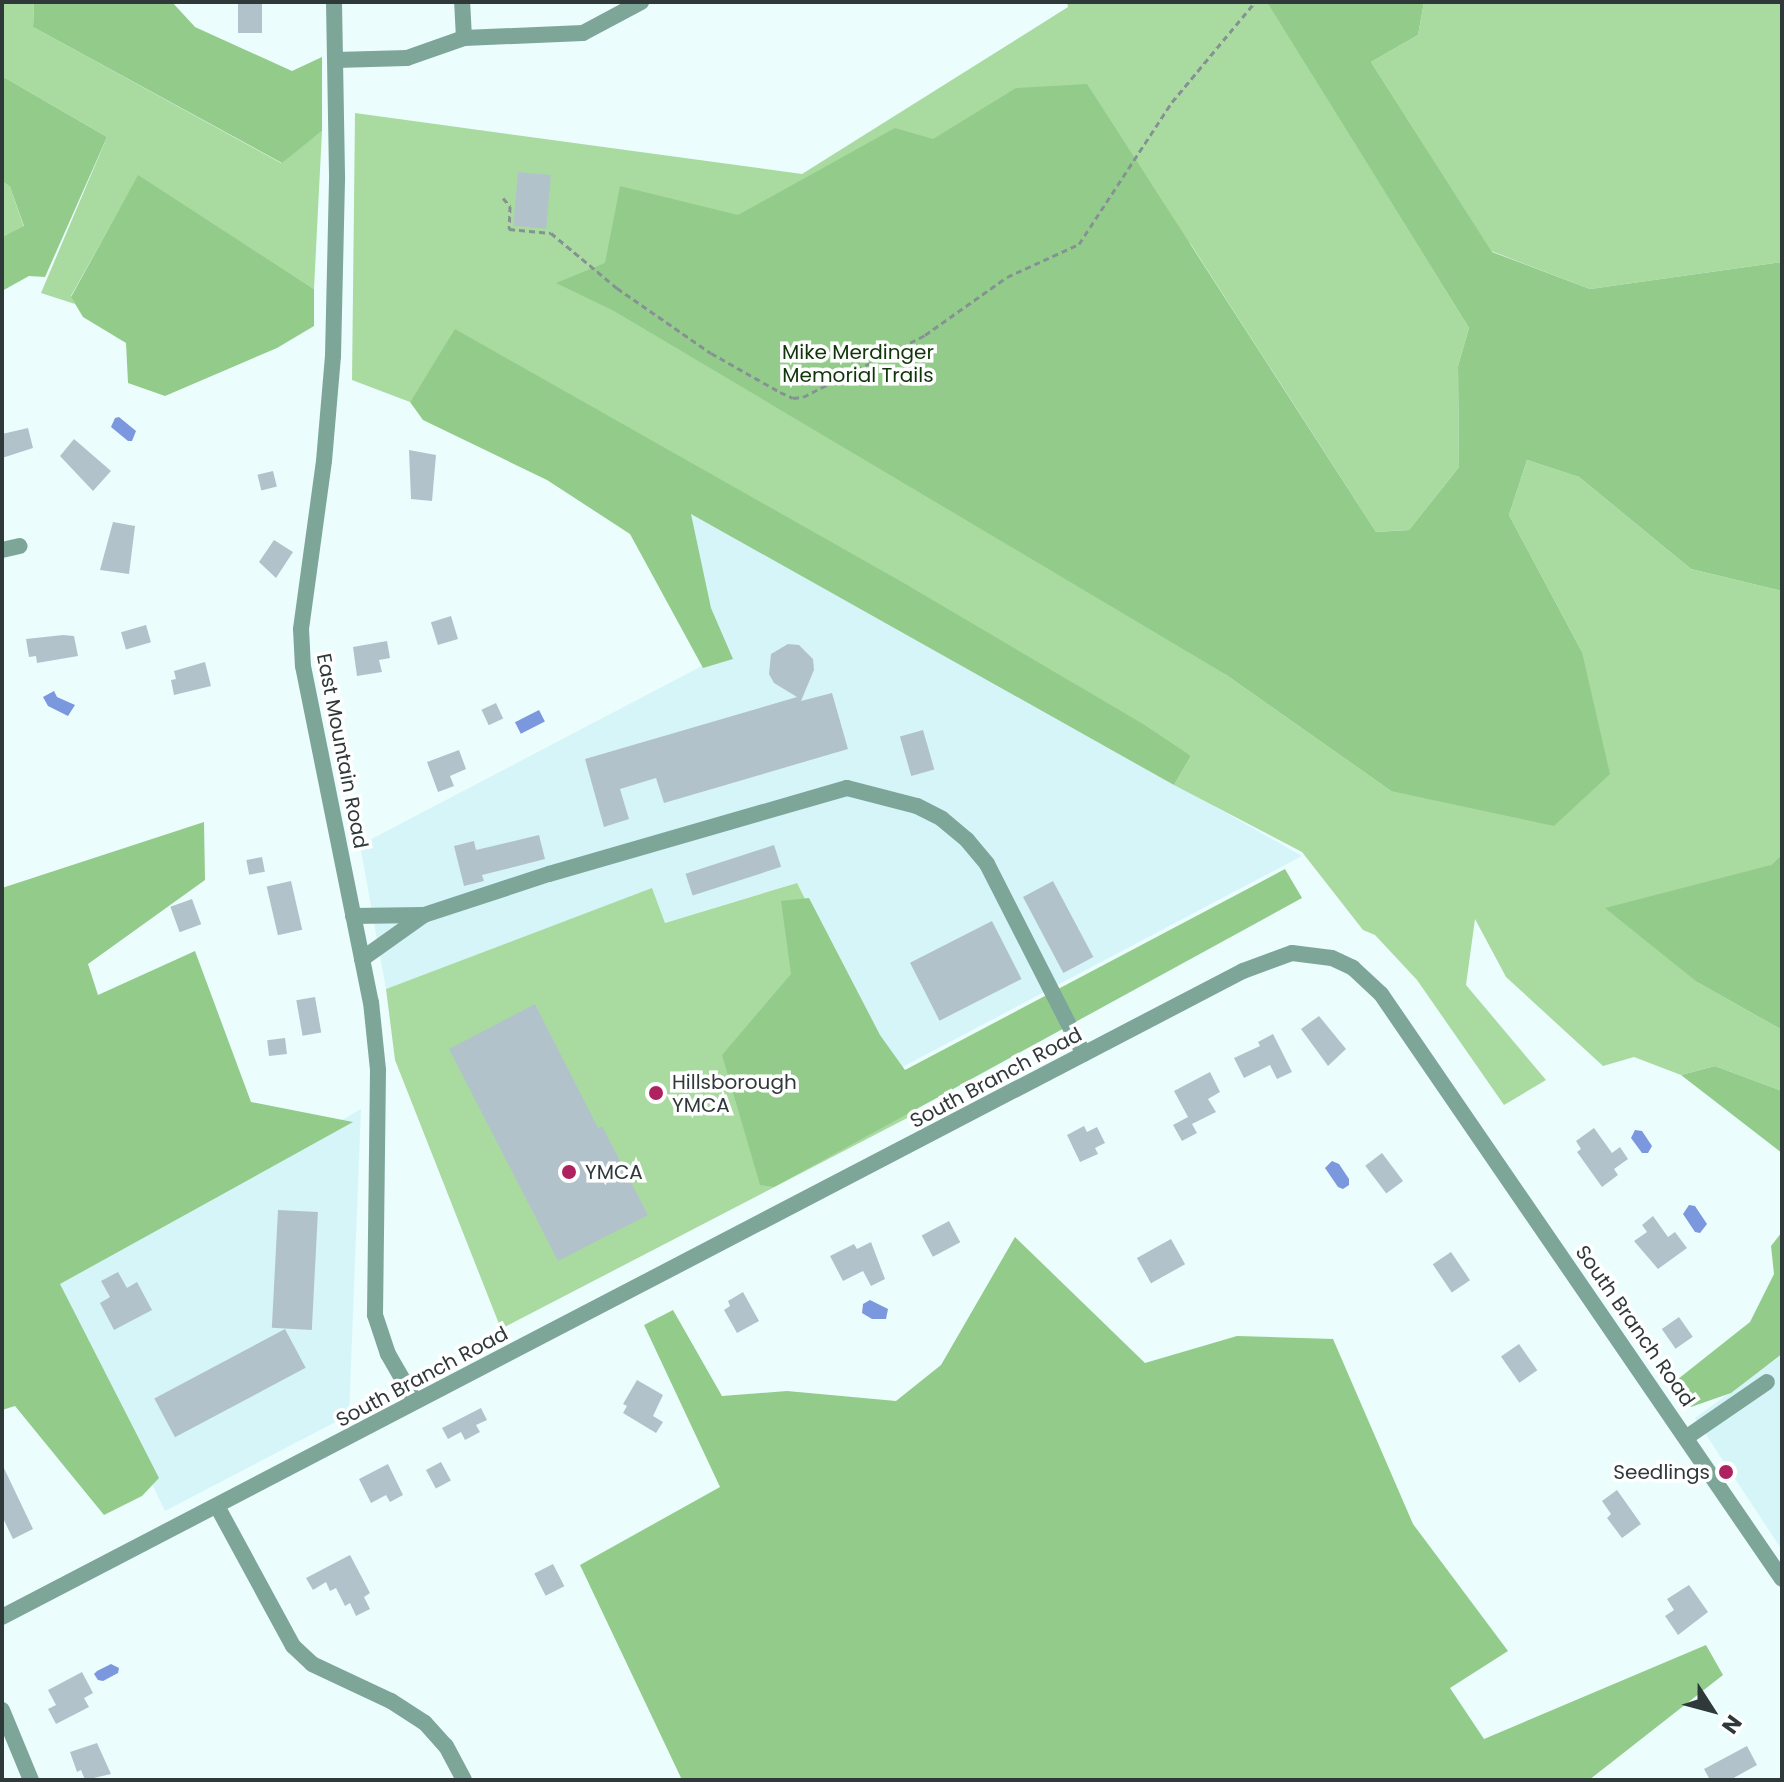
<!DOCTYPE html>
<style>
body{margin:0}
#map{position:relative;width:1784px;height:1782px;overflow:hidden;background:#ecfdfe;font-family:Poppins,sans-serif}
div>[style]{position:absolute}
.built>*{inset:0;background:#d6f5f8}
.green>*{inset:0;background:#a9dba1}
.forest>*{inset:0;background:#93cc8a}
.water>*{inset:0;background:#7b98de;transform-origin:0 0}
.building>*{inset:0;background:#b2c2cb;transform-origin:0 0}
.path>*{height:3px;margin-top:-1.5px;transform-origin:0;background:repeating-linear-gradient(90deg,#859292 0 6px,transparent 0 10px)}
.minor>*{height:16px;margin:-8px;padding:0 8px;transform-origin:8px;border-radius:8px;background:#7da699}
.dots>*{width:22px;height:22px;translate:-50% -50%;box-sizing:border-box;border:4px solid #fff;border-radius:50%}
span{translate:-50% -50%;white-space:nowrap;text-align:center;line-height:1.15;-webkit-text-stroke:7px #fff;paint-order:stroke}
.park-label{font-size:20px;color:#0f3509}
.street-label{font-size:20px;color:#303939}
.poi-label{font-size:20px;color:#303939}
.left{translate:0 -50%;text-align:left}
.right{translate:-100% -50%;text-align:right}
.frame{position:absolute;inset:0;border:4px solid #303939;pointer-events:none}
.north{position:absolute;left:1672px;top:1670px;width:80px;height:80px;-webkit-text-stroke:6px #fff;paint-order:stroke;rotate:126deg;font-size:22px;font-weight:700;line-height:32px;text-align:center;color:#303939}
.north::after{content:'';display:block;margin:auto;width:28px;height:36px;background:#303939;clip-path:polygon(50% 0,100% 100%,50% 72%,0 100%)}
</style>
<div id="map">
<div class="built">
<i style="clip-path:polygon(685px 506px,1302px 856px,893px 1072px,796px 883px,665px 923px,652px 889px,386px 989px,360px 845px,721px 656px)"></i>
<i style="clip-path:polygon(361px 1109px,349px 1415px,165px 1511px,56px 1285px)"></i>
<i style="clip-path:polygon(1782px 1355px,1782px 1550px,1695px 1418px)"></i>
</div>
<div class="green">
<i style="clip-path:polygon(2px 2px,34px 2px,33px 27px,281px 163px,322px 131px,314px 289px,138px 176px,71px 296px,75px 304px,41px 293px,107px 137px,2px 76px)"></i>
<i style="clip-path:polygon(1067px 2px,1363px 2px,1312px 74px,1469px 328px,1458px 366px,1459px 467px,1409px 530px,1376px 532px,1190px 243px,1225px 674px,1391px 791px,1582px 652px,1509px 515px,1527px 460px,1579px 477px,1691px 569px,1782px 591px,1782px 854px,1771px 865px,1697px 982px,1782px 1030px,1782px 1091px,1715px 1066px,1681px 1075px,1634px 1057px,1603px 1066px,1506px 977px,1475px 919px,1466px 985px,1546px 1080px,1504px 1105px,1417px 980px,1375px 935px,1363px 930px,1302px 852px,1174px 785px,1191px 756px,436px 361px,410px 402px,352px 380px,355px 113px,802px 174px,1068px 7px)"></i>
<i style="clip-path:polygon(1424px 2px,1782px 2px,1782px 262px,1590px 289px,1491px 251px,1371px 62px,1418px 35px)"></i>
<i style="clip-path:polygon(2px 181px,10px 187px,24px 227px,2px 237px)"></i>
<i style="clip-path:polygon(797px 883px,913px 1115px,501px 1329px,395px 1060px,386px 989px,652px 888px,665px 923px)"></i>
</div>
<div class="forest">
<i style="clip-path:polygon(34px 2px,172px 2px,195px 27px,292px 71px,322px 57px,322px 131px,282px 163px,33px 27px)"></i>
<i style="clip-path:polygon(1267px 2px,1424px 2px,1418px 35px,1371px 62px,1492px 252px,1590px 289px,1782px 262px,1782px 591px,1691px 569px,1579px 477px,1527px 460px,1509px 515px,1582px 652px,1610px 774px,1554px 826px,1391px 791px,1225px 674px,614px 311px,556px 283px,605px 263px,620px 186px,738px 215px,895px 128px,933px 139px,1016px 88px,1087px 84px,1376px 532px,1409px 530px,1459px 467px,1458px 366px,1469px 328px)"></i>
<i style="clip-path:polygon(2px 76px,107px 137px,45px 277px,29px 276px,2px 291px,2px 237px,24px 226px,10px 187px,2px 181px)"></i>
<i style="clip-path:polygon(138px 175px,314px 289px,314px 326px,277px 348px,165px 396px,128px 383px,126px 343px,83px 317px,71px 297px)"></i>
<i style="clip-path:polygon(455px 329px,902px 582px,1143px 724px,1191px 756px,1174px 785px,691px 514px,711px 608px,733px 659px,703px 668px,630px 534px,547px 480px,423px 420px,410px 402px)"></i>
<i style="clip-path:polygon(204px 822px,205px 880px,88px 964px,98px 995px,195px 951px,251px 1102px,353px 1122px,60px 1284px,159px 1478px,142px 1496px,104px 1515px,15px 1406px,2px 1410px,2px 888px)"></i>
<i style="clip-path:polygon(1782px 854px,1782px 1030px,1697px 982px,1605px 908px,1771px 865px)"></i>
<i style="clip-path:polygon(1285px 869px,1302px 898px,774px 1187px,760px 1185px,722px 1055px,791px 974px,781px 901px,809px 898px,880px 1035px,905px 1070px)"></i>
<i style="clip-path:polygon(1715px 1066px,1782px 1091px,1782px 1153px,1681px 1075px)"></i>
<i style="clip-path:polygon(1782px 1232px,1782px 1354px,1731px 1393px,1691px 1407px,1673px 1383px,1750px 1322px,1774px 1274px,1771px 1246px)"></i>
<i style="clip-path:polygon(1015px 1237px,1145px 1363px,1237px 1336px,1333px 1339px,1413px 1524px,1508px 1651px,1450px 1688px,1484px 1739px,1706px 1645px,1723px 1675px,1589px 1780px,682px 1780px,580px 1565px,720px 1487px,644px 1325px,673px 1310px,722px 1396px,787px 1391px,896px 1401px,941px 1365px)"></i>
</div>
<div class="water">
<i style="clip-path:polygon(119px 417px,136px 431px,132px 441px,128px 441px,111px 427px,115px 418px)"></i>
<i style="clip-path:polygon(54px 691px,57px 697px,75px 705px,68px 716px,48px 706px,43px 697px)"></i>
<i style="left:539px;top:710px;width:13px;height:27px;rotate:63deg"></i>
<i style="clip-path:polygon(1635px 1130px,1642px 1131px,1652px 1146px,1648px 1153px,1642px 1153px,1631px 1138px)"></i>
<i style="clip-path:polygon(1332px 1161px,1339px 1164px,1349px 1179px,1349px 1185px,1343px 1189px,1338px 1187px,1325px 1168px)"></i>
<i style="clip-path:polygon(1689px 1205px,1695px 1206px,1707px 1224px,1700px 1233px,1695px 1232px,1683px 1214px)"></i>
<i style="clip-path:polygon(870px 1300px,888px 1309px,886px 1319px,872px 1319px,862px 1313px,863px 1304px)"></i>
<i style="clip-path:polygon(111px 1664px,119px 1668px,118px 1673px,103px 1681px,98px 1680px,94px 1674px,97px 1671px)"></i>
</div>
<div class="building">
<i style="left:238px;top:2px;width:24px;height:31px"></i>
<i style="left:518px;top:172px;width:33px;height:54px;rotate:5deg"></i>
<i style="clip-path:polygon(28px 428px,33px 448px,2px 458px,2px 434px)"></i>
<i style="clip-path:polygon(74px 439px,111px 471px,93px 491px,60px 456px)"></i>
<i style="clip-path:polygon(409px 450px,436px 455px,432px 501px,411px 499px)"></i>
<i style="left:273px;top:471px;width:16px;height:16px;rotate:76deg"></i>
<i style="clip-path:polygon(113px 522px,135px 526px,129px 574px,100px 570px)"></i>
<i style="clip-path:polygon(274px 540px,293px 552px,276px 578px,259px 562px)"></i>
<i style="left:451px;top:616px;width:24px;height:21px;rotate:73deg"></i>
<i style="left:146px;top:625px;width:18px;height:26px;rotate:74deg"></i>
<i style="clip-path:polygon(63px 635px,74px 636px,78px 656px,37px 663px,36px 656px,29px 657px,26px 639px)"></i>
<i style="clip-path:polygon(387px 641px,390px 658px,379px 660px,382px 672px,357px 676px,353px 647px)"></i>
<i style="clip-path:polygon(788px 644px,799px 645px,813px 659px,814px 670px,801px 701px,832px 693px,848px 749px,664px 803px,656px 778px,620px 789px,629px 819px,604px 827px,585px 759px,797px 697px,774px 683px,769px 674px,771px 654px)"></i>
<i style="clip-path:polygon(205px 662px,211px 686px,174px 695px,171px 680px,176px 679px,174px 671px)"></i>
<i style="left:496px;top:703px;width:17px;height:16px;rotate:65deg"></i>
<i style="left:923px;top:730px;width:41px;height:24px;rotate:74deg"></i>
<i style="clip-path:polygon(459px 750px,466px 769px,450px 776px,454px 786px,438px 792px,427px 762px)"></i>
<i style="clip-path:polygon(539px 835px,545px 859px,482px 875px,484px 881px,464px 886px,454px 846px,474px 841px,476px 850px)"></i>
<i style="left:774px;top:845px;width:23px;height:93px;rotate:72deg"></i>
<i style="left:262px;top:857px;width:15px;height:16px;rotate:79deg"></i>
<i style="left:291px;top:881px;width:50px;height:25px;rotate:77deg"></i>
<i style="left:1053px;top:881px;width:86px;height:34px;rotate:62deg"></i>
<i style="left:192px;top:899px;width:27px;height:23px;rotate:70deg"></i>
<i style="left:992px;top:921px;width:65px;height:92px;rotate:63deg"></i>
<i style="left:315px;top:997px;width:36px;height:19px;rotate:80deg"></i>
<i style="clip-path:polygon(535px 1004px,598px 1128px,602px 1126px,648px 1215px,558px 1261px,449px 1049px)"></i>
<i style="clip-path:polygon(1319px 1016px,1346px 1049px,1328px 1066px,1301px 1029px)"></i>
<i style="clip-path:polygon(1273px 1034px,1292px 1072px,1277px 1079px,1270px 1065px,1244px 1078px,1234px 1058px,1260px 1046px,1258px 1042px)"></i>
<i style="left:285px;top:1038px;width:16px;height:18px;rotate:83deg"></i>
<i style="clip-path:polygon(1210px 1072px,1220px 1092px,1208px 1099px,1216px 1112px,1192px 1124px,1197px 1133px,1182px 1141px,1173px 1125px,1188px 1117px,1174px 1091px)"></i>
<i style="clip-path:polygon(1084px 1126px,1087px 1132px,1097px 1127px,1105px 1143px,1095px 1148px,1098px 1154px,1080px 1162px,1067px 1135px)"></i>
<i style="clip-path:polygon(1594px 1128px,1612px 1153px,1620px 1147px,1628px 1159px,1614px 1169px,1618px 1175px,1602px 1187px,1577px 1152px,1581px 1149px,1576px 1141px)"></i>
<i style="left:1382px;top:1153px;width:35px;height:21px;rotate:53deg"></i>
<i style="left:278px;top:1210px;width:40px;height:118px;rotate:3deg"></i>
<i style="clip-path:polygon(1653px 1216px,1668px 1237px,1675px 1232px,1687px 1248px,1658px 1269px,1634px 1241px,1647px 1232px,1642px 1225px)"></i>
<i style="left:949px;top:1221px;width:24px;height:31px;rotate:62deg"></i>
<i style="left:1171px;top:1239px;width:29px;height:39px;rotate:61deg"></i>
<i style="clip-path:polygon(871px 1242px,885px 1279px,871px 1286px,863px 1271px,843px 1281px,830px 1256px,854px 1244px,857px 1249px)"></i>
<i style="left:1451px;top:1252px;width:34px;height:22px;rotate:56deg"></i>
<i style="clip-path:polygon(118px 1272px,127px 1288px,137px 1282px,152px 1310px,114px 1330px,100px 1303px,110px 1297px,101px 1281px)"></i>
<i style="clip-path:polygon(743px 1292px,759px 1321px,737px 1333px,724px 1310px,730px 1306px,728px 1301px)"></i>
<i style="left:1679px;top:1317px;width:24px;height:21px;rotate:55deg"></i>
<i style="left:285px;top:1329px;width:44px;height:148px;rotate:62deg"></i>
<i style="left:1519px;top:1344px;width:32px;height:22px;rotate:55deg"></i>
<i style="clip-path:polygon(637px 1380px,663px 1395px,653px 1416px,663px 1422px,656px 1433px,623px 1413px,627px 1406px,623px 1404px)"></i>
<i style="clip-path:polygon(481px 1408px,487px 1420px,476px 1425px,480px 1432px,465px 1440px,461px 1432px,448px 1439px,442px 1428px)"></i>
<i style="left:441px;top:1462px;width:21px;height:17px;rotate:62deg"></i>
<i style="clip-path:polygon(2px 1464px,33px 1529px,13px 1539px,2px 1516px)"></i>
<i style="clip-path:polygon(388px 1464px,403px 1495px,390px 1502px,386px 1495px,371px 1503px,359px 1479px)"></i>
<i style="clip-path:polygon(1617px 1490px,1641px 1524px,1622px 1538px,1607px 1518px,1611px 1514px,1602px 1501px)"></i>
<i style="clip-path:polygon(350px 1555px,370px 1593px,364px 1597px,370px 1609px,356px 1616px,350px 1603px,345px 1606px,336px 1588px,330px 1591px,326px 1582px,313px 1590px,306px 1578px)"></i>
<i style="left:553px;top:1564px;width:25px;height:21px;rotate:63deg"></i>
<i style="clip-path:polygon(1689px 1585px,1708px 1612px,1678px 1635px,1665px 1616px,1674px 1610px,1667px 1599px)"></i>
<i style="clip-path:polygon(82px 1672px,93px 1693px,84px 1698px,89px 1707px,56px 1724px,48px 1709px,56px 1705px,48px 1690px)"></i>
<i style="clip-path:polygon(97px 1743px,111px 1774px,85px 1780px,81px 1770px,77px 1772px,70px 1752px)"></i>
<i style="clip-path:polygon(1747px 1746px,1757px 1765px,1730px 1780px,1710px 1780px,1704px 1769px)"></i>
</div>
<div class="path">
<i style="left:503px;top:198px;width:11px;rotate:49deg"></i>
<i style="left:510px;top:206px;width:23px;rotate:92deg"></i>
<i style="left:509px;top:229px;width:42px;rotate:5.4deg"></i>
<i style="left:551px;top:233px;width:86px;rotate:39.8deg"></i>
<i style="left:617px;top:288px;width:114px;rotate:34.7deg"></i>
<i style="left:711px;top:353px;width:79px;rotate:29.5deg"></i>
<i style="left:780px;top:392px;width:14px;rotate:25deg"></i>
<i style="left:793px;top:398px;width:10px;rotate:-6deg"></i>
<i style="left:803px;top:397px;width:137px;rotate:-26.9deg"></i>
<i style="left:925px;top:335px;width:100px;rotate:-35.3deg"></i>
<i style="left:1007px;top:277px;width:79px;rotate:-24.6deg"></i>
<i style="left:1079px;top:244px;width:170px;rotate:-56.8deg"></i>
<i style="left:1172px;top:102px;width:130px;rotate:-50.3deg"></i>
</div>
<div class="minor">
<i style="left:334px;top:2px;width:178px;rotate:89deg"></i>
<i style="left:337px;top:180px;width:176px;rotate:91.3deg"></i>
<i style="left:333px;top:356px;width:105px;rotate:94.9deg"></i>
<i style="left:324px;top:461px;width:170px;rotate:97.8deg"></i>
<i style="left:301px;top:629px;width:37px;rotate:87deg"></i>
<i style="left:303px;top:666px;width:343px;rotate:78.6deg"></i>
<i style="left:371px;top:1002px;width:68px;rotate:84.1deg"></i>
<i style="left:378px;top:1070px;width:245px;rotate:90.7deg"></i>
<i style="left:375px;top:1315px;width:41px;rotate:71.6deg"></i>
<i style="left:388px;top:1354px;width:54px;rotate:60.1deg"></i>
<i style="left:464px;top:38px;width:119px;rotate:-2.4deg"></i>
<i style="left:583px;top:33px;width:66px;rotate:-28.1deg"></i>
<i style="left:336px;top:60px;width:71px;rotate:-1.6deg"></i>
<i style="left:407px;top:58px;width:60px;rotate:-19.3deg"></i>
<i style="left:464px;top:38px;width:36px;rotate:-93deg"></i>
<i style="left:2px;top:550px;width:18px;rotate:-13deg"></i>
<i style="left:353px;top:916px;width:71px;rotate:-0.8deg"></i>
<i style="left:362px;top:959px;width:76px;rotate:-35.4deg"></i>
<i style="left:424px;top:915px;width:132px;rotate:-18.2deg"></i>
<i style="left:549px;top:874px;width:310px;rotate:-16.1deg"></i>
<i style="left:847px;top:788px;width:72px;rotate:14.4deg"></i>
<i style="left:917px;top:806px;width:28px;rotate:27deg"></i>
<i style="left:942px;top:819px;width:33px;rotate:40deg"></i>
<i style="left:967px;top:840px;width:31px;rotate:50deg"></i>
<i style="left:987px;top:864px;width:213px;rotate:63deg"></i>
<i style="left:1687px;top:1437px;width:97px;rotate:-34.5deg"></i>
<i style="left:217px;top:1506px;width:159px;rotate:61.5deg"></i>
<i style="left:293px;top:1646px;width:26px;rotate:43deg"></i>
<i style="left:312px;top:1664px;width:87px;rotate:25.1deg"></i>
<i style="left:391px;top:1701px;width:40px;rotate:32.9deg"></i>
<i style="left:425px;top:1723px;width:31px;rotate:48deg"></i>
<i style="left:446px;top:1746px;width:38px;rotate:62deg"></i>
<i style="left:2px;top:1617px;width:1399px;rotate:-27.5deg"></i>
<i style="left:1243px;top:971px;width:52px;rotate:-20.2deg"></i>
<i style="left:1292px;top:953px;width:40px;rotate:7.1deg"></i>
<i style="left:1332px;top:958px;width:23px;rotate:25deg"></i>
<i style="left:1353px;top:968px;width:38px;rotate:43deg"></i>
<i style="left:1381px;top:994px;width:709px;rotate:55.57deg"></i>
<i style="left:2px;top:1710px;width:76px;rotate:67.5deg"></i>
</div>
<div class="dots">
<i style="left:656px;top:1093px;background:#ae225f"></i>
<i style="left:569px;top:1172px;background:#ae225f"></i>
<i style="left:1726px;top:1472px;background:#ae225f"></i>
</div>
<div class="park-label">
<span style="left:858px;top:364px">Mike Merdinger<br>Memorial Trails</span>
</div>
<div class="street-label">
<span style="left:342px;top:751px;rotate:79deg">East Mountain Road</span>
<span style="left:996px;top:1078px;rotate:-28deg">South Branch Road</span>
<span style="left:1635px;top:1326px;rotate:55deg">South Branch Road</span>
<span style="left:422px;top:1377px;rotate:-28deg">South Branch Road</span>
</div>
<div class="poi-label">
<span class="left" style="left:672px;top:1094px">Hillsborough<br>YMCA</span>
<span class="left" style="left:585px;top:1172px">YMCA</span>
<span class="right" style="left:1710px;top:1472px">Seedlings</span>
</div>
<div class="frame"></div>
<div class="north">N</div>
</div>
